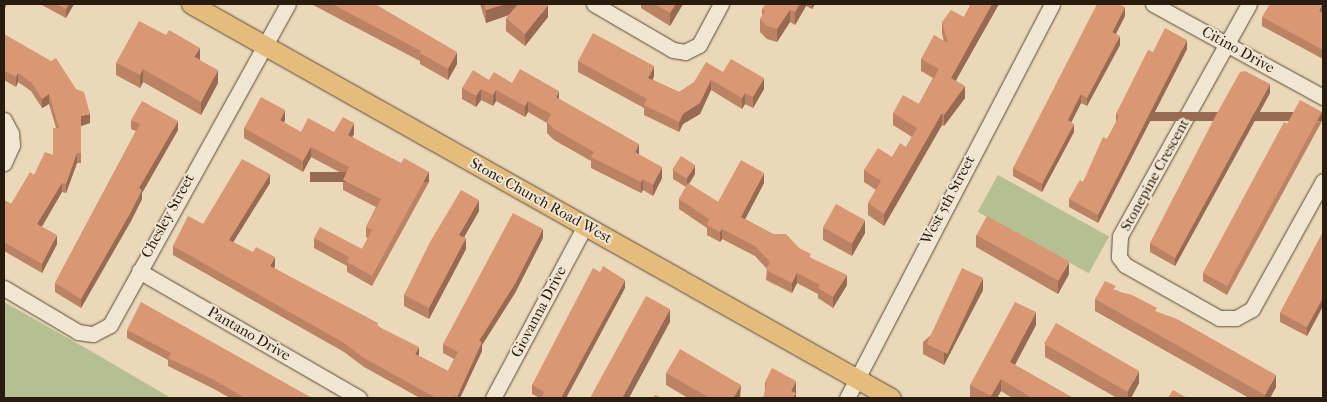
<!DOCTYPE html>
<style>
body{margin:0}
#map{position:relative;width:1327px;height:402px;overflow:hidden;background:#ead8b9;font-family:"IM FELL French Canon",serif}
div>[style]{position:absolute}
.green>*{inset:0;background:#b5bf91;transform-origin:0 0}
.roads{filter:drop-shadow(0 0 1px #594a39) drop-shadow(0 0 1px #594a39)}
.minor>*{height:15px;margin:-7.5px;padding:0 7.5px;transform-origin:7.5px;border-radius:7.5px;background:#f1e6d2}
.major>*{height:19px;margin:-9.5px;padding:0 9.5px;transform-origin:9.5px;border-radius:9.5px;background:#e5bc7c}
.wall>*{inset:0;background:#bb8264}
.shaded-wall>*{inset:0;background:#986a51;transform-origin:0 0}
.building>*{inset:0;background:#d99774;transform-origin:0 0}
span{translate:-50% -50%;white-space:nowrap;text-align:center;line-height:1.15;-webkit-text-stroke:4px #f1e6d2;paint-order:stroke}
.street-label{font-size:15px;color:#291b0e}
.frame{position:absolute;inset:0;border:5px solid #291b0e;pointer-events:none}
</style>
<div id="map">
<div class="green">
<i style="left:998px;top:175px;width:127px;height:42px;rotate:29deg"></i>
<i style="clip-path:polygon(4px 302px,96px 354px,171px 398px,4px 398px)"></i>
</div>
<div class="roads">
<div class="minor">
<i style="left:594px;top:4px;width:91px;rotate:30.2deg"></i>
<i style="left:673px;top:50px;width:12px;rotate:9deg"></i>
<i style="left:685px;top:52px;width:16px;rotate:-27deg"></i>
<i style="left:699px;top:45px;width:47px;rotate:-61.8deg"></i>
<i style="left:1153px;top:4px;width:194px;rotate:28.7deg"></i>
<i style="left:1249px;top:4px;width:265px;rotate:119.1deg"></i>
<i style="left:1120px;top:236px;width:21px;rotate:93deg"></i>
<i style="left:1119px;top:257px;width:10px;rotate:53deg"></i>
<i style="left:1125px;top:265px;width:108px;rotate:29.4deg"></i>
<i style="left:1219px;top:318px;width:17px"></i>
<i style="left:1236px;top:318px;width:18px;rotate:-29deg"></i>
<i style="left:1252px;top:309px;width:146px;rotate:-61deg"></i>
<i style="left:4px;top:120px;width:15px;rotate:62deg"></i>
<i style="left:11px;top:133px;width:12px;rotate:85deg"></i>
<i style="left:12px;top:145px;width:20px;rotate:114deg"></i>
<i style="left:139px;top:271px;width:254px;rotate:30deg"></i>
<i style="left:4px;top:288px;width:86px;rotate:30.7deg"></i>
<i style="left:78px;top:332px;width:15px;rotate:8deg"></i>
<i style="left:93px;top:334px;width:19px;rotate:-28deg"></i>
<i style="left:110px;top:325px;width:367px;rotate:-61deg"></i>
<i style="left:493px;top:398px;width:195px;rotate:-61.9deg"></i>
<i style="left:847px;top:398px;width:444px;rotate:-62.5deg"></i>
</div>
<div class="major">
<i style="left:191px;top:4px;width:803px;rotate:29.37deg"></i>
</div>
</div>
<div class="wall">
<i style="clip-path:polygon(40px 4px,74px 4px,66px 18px)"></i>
<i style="clip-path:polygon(311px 4px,375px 4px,457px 64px,448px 80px,420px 64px,420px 61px)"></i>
<i style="clip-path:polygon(480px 4px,517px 4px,517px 5px,548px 17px,525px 46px,506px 31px,506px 18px,509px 15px,486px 23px)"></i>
<i style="clip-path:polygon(641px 4px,683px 4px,670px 26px,641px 8px)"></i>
<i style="clip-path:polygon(766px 4px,815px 4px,812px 9px,806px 6px,795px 25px,790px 22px,777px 42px,767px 39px,760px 32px,760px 19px,762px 16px,762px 9px)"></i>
<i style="clip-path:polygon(971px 4px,999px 4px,956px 80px,965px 98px,944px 126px,942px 125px,884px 226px,868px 215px,868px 203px,876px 190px,864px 182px,864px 170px,892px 157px,906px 147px,912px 137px,893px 125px,893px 113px,919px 104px,933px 78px,921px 71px,921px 59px,944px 41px,942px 34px,942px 22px,964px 17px)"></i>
<i style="clip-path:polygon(1322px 12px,1323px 13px,1323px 59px,1262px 26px,1262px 17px)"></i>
<i style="clip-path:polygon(1125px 16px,1116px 34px,1120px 45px,1087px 106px,1081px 103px,1071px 122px,1074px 132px,1042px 192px,1013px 176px,1013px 168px)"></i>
<i style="clip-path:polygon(4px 34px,90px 123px,81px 126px,81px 163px,77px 163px,66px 193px,62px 192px,42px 227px,57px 244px,42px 273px,4px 251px,4px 200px,11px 204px,34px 175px,53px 155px,56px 128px,49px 104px,42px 108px,31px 91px,18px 82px,16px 87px,4px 80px)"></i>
<i style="clip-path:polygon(1187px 49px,1098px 223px,1069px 207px,1069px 199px,1083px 182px,1107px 139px,1116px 123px,1116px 114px,1153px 52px)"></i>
<i style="clip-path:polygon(200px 60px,218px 83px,201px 115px,143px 82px,140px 88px,116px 75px,116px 63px)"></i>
<i style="clip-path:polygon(578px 61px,654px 76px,653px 80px,679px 92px,723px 72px,764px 89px,753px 108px,745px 104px,742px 109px,711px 90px,700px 114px,683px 124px,679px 132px,644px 115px,644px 108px,578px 72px)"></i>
<i style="clip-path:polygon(489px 80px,512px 83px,559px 99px,639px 155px,662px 178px,653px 196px,643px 190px,641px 193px,591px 168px,591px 161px,554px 140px,547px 133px,547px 123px,528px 112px,525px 117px,496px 101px,493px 106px,481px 100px,476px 107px,462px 99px,462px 88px)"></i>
<i style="clip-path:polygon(1270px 93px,1175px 266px,1150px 252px,1150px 243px)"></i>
<i style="clip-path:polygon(131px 120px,178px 130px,142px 193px,142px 199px,131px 221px,81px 308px,55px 292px,55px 283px,136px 131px,131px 129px)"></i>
<i style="clip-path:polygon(285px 120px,284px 123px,301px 132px,354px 134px,352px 137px,429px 182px,372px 286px,347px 272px,347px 266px,314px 248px,314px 238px,362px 249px,368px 238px,366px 237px,366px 227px,376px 207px,343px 190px,343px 180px,345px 175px,311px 157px,303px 172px,244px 138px,244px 128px)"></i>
<i style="clip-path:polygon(1322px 121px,1227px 295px,1203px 281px,1203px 273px,1287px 124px)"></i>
<i style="clip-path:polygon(673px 170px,695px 174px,689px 184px,718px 202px,764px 183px,745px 219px,799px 248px,811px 258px,847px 285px,833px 308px,818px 298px,818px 294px,797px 283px,792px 293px,766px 280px,767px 269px,755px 256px,722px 239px,720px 242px,707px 235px,707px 228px,679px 209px,679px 199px,686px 187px,673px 179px)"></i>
<i style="clip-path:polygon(270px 183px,233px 242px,275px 266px,274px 268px,378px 326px,419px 356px,448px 371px,454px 359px,443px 353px,443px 344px,543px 238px,515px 293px,482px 345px,482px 351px,460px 398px,420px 398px,364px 367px,344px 352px,173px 255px,173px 246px,203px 224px)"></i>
<i style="clip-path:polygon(479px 211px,464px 237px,466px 249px,429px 319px,404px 306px,404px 295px)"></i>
<i style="clip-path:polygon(823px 228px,865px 233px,852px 256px,823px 240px)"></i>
<i style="clip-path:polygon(1323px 232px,1323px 306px,1307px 336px,1280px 322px,1280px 313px)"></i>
<i style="clip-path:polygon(976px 235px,1069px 274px,1058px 294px,976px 247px)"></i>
<i style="clip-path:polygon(625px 288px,566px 398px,540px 398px,532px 394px,532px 385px)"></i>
<i style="clip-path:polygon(983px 290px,944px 365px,923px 354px,923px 342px)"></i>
<i style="clip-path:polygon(1116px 290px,1157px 312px,1276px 387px,1270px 398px,1249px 398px,1095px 311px,1095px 299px)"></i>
<i style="clip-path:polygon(1036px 325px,1015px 365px,1073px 398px,1012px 398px,1001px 391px,997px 398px,972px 398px,970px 397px,970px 385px)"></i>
<i style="clip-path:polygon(127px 330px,312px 398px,230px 398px,212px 388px,168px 366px,168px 360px,127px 338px)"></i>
<i style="clip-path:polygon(1045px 344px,1139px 383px,1131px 398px,1117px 398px,1045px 357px)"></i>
<i style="clip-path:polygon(666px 373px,741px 397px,740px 398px,688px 398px,666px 385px)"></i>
<i style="clip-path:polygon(765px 382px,796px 394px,796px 398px,765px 391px)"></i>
</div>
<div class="shaded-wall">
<i style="clip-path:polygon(4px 4px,7px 4px,4px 10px)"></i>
<i style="clip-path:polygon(69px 4px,74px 4px,66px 18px,66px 9px)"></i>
<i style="clip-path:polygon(506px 4px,517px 4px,517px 12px,486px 23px,486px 10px)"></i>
<i style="clip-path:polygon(676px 4px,683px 4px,670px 26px,670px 13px)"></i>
<i style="clip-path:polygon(800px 4px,806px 4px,806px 6px,795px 25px,795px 12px)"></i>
<i style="clip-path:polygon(812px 4px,815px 4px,812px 9px)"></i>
<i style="clip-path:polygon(992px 4px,999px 4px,951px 89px,951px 78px)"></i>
<i style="clip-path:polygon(1322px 4px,1323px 4px,1323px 11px,1319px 19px,1319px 11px)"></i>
<i style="clip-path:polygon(548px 5px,548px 17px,525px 46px,525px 34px)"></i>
<i style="clip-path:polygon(1125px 7px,1125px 16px,1112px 41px,1112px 32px)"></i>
<i style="clip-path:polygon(790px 10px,790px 22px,777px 42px,777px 29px)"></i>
<i style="clip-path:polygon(1120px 36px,1120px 45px,1087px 106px,1087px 98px)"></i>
<i style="clip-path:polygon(1187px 40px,1187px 49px,1098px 223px,1098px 215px)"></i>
<i style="clip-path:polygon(200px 48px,200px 60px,194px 57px)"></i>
<i style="clip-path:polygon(457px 52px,457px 64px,448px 80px,448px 69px)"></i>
<i style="clip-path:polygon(654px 66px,654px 76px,648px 88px,648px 78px)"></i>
<i style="clip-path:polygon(143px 69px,143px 82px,140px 88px,140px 75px)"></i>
<i style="clip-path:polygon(218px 70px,218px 83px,201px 115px,201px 102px)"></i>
<i style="clip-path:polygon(18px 73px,18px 82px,16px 87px,16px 77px)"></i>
<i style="clip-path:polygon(764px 78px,764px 89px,753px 108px,753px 97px)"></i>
<i style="clip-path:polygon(711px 80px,711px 90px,700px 114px,683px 124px,679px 132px,679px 122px,683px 114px)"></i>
<i style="clip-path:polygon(1270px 84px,1270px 93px,1175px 266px,1175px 258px)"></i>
<i style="clip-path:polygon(965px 86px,965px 98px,944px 126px,944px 115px)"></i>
<i style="clip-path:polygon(481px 89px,481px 100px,476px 107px,476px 96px)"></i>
<i style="clip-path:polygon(496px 90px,496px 101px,493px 106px,493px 95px)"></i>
<i style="clip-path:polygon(559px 91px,559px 102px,556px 97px)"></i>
<i style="clip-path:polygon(745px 93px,745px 104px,742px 109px,742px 98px)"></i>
<i style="clip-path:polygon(49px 94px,49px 104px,42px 108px,42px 99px)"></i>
<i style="clip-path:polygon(1081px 94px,1081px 103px,1068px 129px,1068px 120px)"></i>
<i style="clip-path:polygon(528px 101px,528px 112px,525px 117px,525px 106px)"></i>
<i style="clip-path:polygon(285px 110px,285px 120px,280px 130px,280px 120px)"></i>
<i style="left:1322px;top:112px;width:9px;height:198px;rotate:90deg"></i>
<i style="clip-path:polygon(942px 113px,942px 125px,884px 226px,884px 214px)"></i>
<i style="clip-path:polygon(90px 114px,90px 123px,81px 126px,81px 116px)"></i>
<i style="clip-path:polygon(178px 121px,178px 130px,142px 193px,142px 199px,131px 221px,81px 308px,81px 299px,139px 188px)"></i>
<i style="clip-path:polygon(354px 123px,354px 134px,348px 145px,348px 135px)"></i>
<i style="clip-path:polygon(1074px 124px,1074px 132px,1042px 192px,1042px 184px)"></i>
<i style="clip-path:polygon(639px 144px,639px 155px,635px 152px)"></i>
<i style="clip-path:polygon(311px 147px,311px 157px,303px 172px,303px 161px)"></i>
<i style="clip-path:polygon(77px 153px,77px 163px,66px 193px,66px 184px)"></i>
<i style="clip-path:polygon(695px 165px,695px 174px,687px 187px,687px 179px)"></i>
<i style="clip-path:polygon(662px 167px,662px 178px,653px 196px,653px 185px)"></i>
<i style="left:429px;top:172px;width:10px;height:119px;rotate:90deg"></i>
<i style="clip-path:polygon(764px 173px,764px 183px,741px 227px,741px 217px)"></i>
<i style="clip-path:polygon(270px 174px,270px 183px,229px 249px,229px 240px)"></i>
<i style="clip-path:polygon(643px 179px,643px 190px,641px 193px,641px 182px)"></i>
<i style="clip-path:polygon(62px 183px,62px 192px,37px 234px,37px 224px)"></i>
<i style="clip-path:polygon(479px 200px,479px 211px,459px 246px,459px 235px)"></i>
<i style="clip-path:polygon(865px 220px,865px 233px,852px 256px,852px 244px)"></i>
<i style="clip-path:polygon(543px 229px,543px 238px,515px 293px,482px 345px,482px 351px,460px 398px,457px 398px,479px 341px)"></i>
<i style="clip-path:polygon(722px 229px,722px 239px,720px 242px,720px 232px)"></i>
<i style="clip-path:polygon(57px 235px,57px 244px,42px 273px,42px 264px)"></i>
<i style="clip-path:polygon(466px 238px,466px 249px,429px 319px,429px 308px)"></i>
<i style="clip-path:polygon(275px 257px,275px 266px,270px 275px,270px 266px)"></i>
<i style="clip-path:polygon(1069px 262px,1069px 274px,1058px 294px,1058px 281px)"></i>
<i style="clip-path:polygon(797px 273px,797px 283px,792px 293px,792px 283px)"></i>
<i style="clip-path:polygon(847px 275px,847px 285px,833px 308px,833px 297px)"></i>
<i style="clip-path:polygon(983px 278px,983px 290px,944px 365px,944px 353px)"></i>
<i style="clip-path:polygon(625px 280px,625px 288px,566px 398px,561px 398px)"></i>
<i style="clip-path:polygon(1323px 298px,1323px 306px,1307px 336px,1307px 327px)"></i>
<i style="clip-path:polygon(670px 309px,670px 322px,629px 398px,622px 398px)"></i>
<i style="clip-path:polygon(1036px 312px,1036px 325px,1010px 374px,1010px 362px)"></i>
<i style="clip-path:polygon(419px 347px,419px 356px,415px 354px)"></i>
<i style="clip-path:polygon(1139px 371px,1139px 383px,1131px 398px,1128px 398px,1128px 392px)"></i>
<i style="clip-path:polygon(1276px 375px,1276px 387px,1270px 398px,1265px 398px,1265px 395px)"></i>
<i style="clip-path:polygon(1001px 379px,1001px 391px,997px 398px,991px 398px,991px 396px)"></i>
<i style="clip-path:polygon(796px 381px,796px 398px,791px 398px,791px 391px)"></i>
<i style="clip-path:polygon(741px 385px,740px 398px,733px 398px)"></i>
</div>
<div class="building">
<i style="clip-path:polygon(56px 4px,69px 4px,66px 9px)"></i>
<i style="clip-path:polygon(332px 4px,375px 4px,457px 52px,448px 69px,420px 53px,421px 51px)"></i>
<i style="clip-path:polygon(484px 4px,506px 4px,486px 10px)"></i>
<i style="clip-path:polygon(518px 4px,547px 4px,548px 5px,525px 34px,506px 18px)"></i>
<i style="clip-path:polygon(654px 4px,676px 4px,670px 13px)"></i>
<i style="clip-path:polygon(766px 4px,800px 4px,795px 12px,790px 10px,777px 29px,767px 26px,760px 19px,765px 11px,762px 9px)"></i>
<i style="clip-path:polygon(971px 4px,992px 4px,951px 78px,965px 86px,944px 115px,942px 113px,884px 214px,868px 203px,881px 181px,864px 170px,878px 148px,892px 157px,900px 143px,906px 147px,917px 128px,893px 113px,903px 95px,919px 104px,939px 69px,921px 59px,934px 35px,948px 43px,942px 22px,951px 10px,964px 17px)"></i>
<i style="clip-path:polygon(1097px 4px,1118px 4px,1125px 7px,1112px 32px,1120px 36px,1087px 98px,1081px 94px,1068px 120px,1074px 124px,1042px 184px,1013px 168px)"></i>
<i style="clip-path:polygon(1270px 4px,1322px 4px,1319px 11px,1323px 13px,1323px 50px,1262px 17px)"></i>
<i style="clip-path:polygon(139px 21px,166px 35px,169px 30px,200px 48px,194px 57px,218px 70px,201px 102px,143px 69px,140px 75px,116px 63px)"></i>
<i style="clip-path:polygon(1165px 28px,1187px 40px,1098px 215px,1069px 199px,1080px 180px,1083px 182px,1103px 137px,1107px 139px,1119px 116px,1116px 114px,1148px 50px,1153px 52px)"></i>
<i style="clip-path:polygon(593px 33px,654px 66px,648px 78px,679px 92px,694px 82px,706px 62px,723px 72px,731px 59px,764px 78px,753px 97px,745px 93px,742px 98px,711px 80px,700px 103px,683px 114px,679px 122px,644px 105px,647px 99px,578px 61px)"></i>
<i style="clip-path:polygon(4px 34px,51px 61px,56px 58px,76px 89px,84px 92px,90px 114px,81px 116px,81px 153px,77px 153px,66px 184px,62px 183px,37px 224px,57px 235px,42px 264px,4px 242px,4px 200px,11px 204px,30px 172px,34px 175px,45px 152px,53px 155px,53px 128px,59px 128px,49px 94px,42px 99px,31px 82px,18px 73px,16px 77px,4px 71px)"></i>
<i style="clip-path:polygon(520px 69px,559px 91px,556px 97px,639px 144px,635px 152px,662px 167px,653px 185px,643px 179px,641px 182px,591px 157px,594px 152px,554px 129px,547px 122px,551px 114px,528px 101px,525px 106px,496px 90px,493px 95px,481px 89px,476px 96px,462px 88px,473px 70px,489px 80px,494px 72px,512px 83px)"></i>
<i style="clip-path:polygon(1245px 71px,1270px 84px,1175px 258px,1150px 243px,1216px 115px,1240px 72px)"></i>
<i style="clip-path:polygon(261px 97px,285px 110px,280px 120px,301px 132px,308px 118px,334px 132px,343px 117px,354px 123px,348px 135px,401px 163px,404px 158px,429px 172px,372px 276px,347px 262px,349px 257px,314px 238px,320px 227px,362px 249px,372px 230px,366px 227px,381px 199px,343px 180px,349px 167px,311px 147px,303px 161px,244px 128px)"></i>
<i style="clip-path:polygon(1300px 100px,1322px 112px,1227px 286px,1203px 273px,1284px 122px,1287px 124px)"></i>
<i style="clip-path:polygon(142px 101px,178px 121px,139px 188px,142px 190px,131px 212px,81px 299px,55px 283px,140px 124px,131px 120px)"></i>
<i style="left:681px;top:156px;width:17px;height:16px;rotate:33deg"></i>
<i style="clip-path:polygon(242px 159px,270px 174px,229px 240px,253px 252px,256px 247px,275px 257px,270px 266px,378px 323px,377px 326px,419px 347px,415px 354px,448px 371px,458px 352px,443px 344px,513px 213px,543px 229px,515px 284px,479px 341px,482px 342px,457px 397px,454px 396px,453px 398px,436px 398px,364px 358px,344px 343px,173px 246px,188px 216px,203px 224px)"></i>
<i style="clip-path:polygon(741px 160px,764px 173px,741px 217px,772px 234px,786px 234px,799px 248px,811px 254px,809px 257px,847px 275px,833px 297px,818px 288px,820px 285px,797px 273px,792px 283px,766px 270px,770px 262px,755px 246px,722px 229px,720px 232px,707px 225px,709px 219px,679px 199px,688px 183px,718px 202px)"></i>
<i style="clip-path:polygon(461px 190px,479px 200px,459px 235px,466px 238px,429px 308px,404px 295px,430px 242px)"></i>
<i style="left:836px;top:204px;width:33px;height:27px;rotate:29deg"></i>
<i style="left:987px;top:216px;width:94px;height:22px;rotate:29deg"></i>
<i style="clip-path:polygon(1323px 232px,1323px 298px,1307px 327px,1280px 313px)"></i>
<i style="clip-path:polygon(603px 266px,625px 280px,561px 398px,541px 398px,544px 392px,532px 385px,593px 268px,600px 272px)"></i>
<i style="left:962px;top:268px;width:23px;height:84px;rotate:25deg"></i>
<i style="clip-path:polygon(1105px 281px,1116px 286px,1113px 290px,1132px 295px,1157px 308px,1155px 311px,1177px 319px,1276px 375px,1265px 395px,1095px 299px)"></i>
<i style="clip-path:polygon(646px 296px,670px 309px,622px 398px,590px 398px)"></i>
<i style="clip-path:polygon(141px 302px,312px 398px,245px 398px,212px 379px,168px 358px,171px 353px,127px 330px)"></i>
<i style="clip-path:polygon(1015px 302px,1036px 312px,1010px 362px,1073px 398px,1032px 398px,1001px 379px,991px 396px,970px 385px)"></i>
<i style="left:1056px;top:323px;width:96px;height:24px;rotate:30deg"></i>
<i style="clip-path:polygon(680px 349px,741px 385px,733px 398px,710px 398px,666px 373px)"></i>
<i style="clip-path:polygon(772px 368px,796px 381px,791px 391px,796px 393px,793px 398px,763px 398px,767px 383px,765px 382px)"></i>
<i style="clip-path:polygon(1173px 390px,1187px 398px,1168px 398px)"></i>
<i style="clip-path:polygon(655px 395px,662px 398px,653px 398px)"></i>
</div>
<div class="street-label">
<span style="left:1238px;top:50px;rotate:29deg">Citino Drive</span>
<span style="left:1155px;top:175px;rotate:-61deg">Stonepine Crescent</span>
<span style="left:948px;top:200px;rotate:-62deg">West 5th Street</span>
<span style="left:541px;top:201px;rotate:29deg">Stone Church Road West</span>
<span style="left:168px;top:216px;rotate:-61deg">Chesley Street</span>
<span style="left:539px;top:312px;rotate:-62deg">Giovanna Drive</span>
<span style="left:249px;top:334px;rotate:30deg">Pantano Drive</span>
</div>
<div class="frame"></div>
</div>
